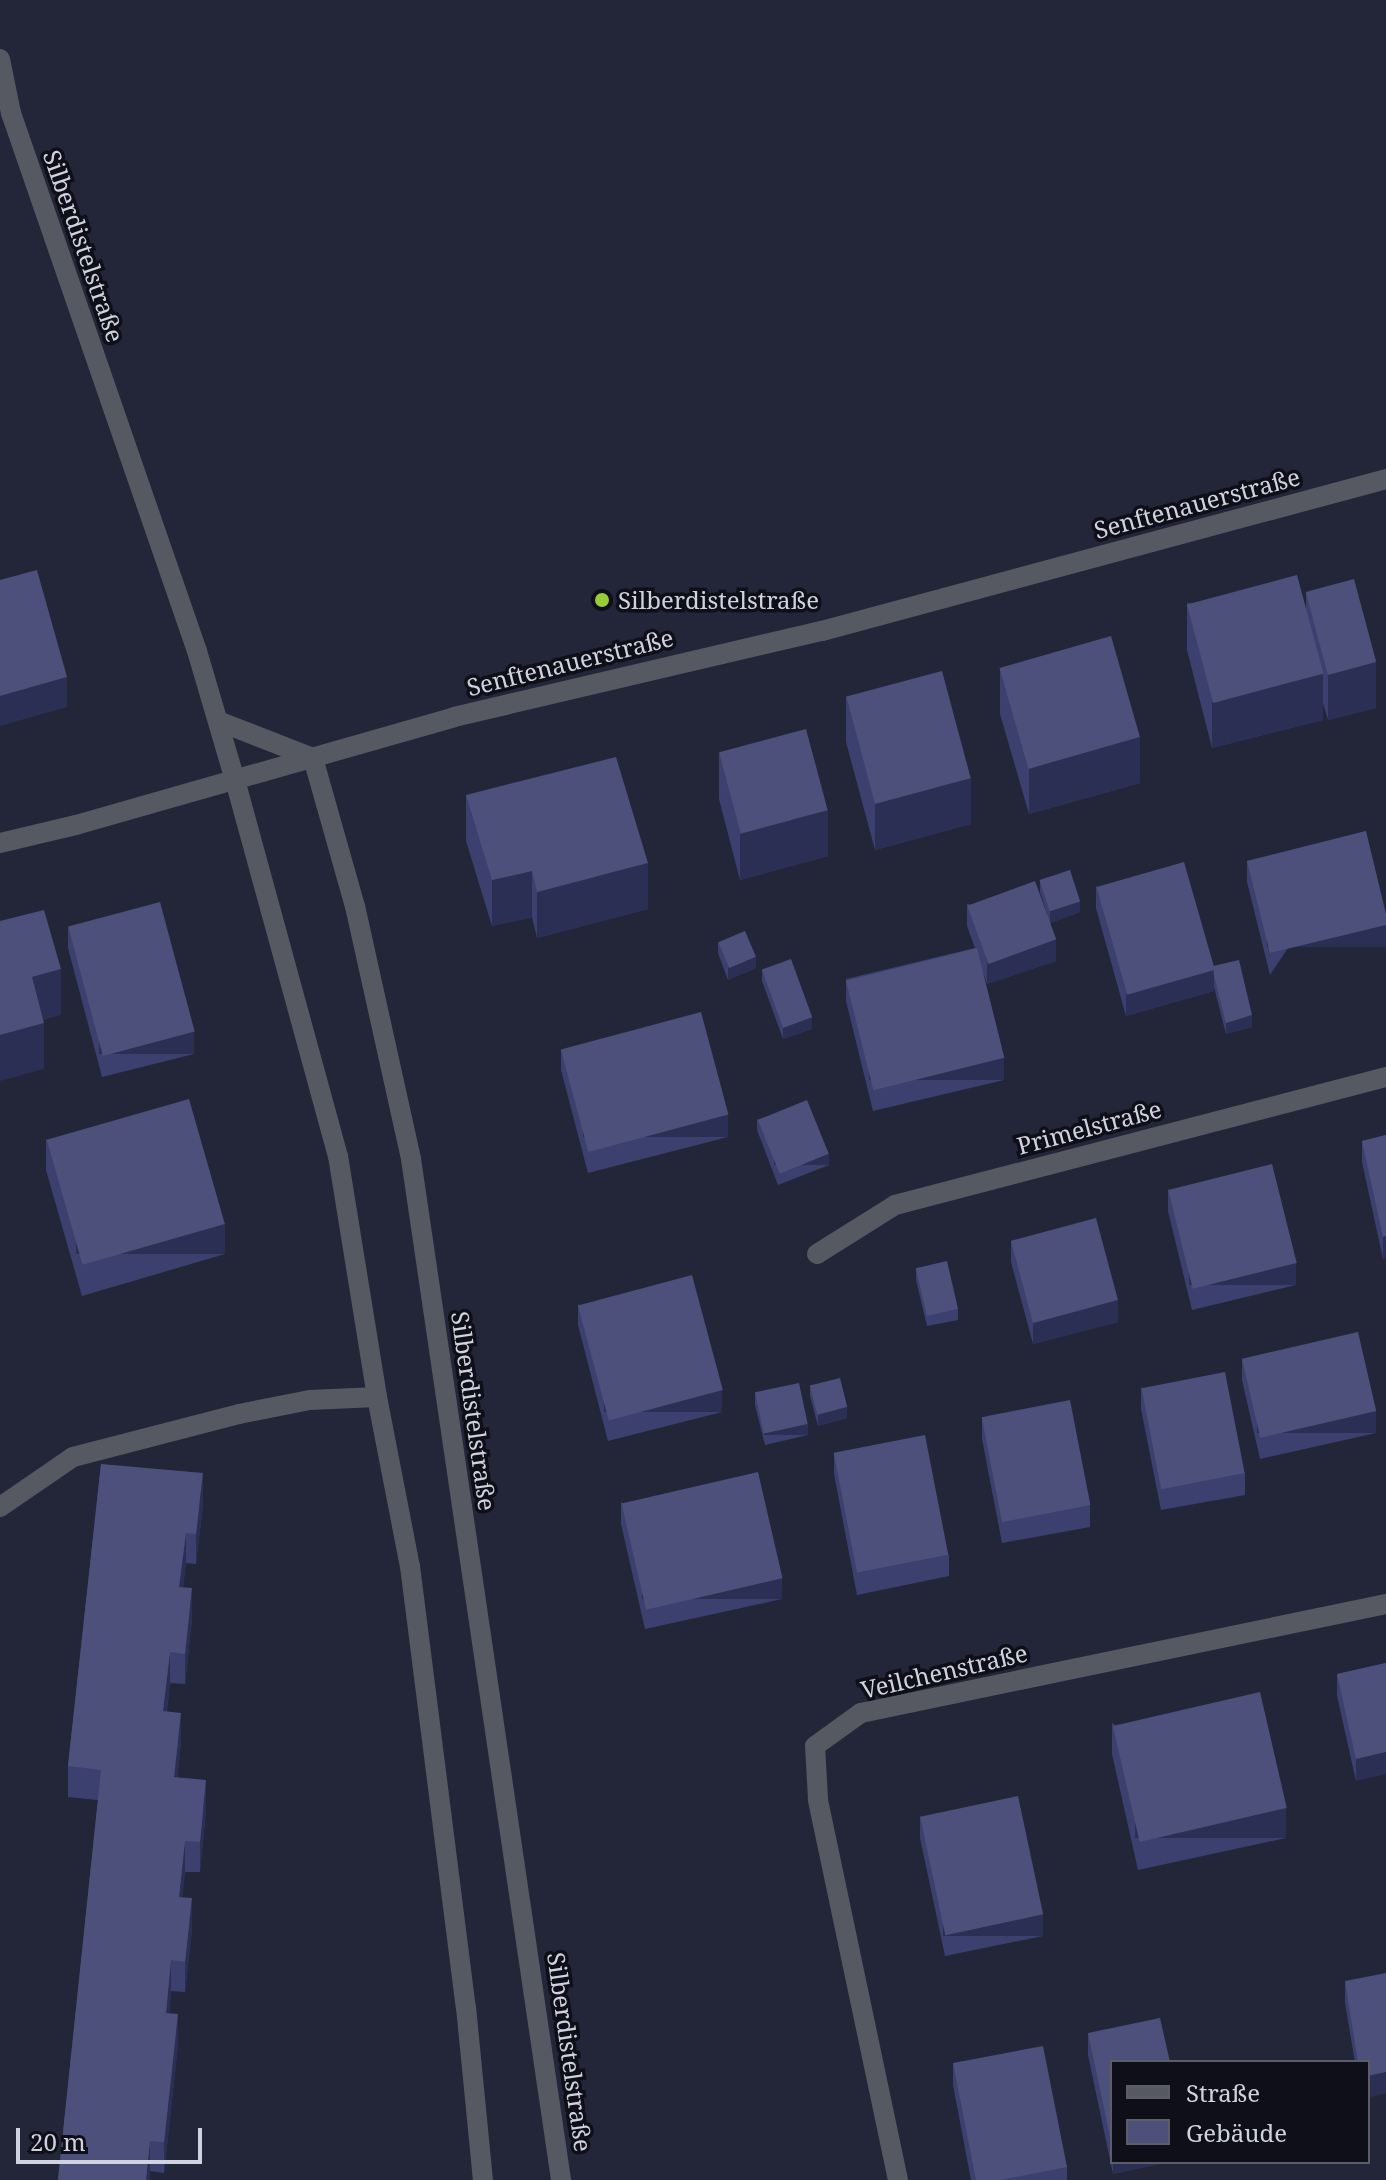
<!DOCTYPE html>
<meta charset="utf-8">
<style>
body{margin:0}
#map{position:relative;width:1386px;height:2180px;overflow:hidden;background:#232638;font-family:"Noto Serif",serif}
div>[style]{position:absolute}
.service>*{height:20px;margin:-10px;padding:0 10px;transform-origin:10px;border-radius:10px;background:#575962}
.minor>*{height:20px;margin:-10px;padding:0 10px;transform-origin:10px;border-radius:10px;background:#575962}
.tertiary>*{height:20px;margin:-10px;padding:0 10px;transform-origin:10px;border-radius:10px;background:#575962}
.wall>*{inset:0;background:#3c406e}
.shaded-wall>*{inset:0;background:#2b2f54;transform-origin:0 0}
.building>*{inset:0;background:#4c507b;transform-origin:0 0}
.dots>*{width:22px;height:22px;translate:-50% -50%;box-sizing:border-box;border:4px solid #0e0f18;border-radius:50%}
span{translate:-50% -50%;white-space:nowrap;text-align:center;line-height:1.15;-webkit-text-stroke:7px #0e0f18;paint-order:stroke}
.street-label{font-size:24px;color:#d0d2df}
.poi-label{font-size:24px;color:#d0d2df}
.left{translate:0 -50%;text-align:left}
.legend{position:absolute;left:1110px;top:2060px;width:260px;height:104px;box-sizing:border-box;background:#0e0f18;border:2px solid #5c5d68;margin:0;padding:10px 14px;list-style:none;font-size:24px;color:#d0d2df}
.legend li{display:flex;align-items:center;gap:16px;height:40px}
.legend b{width:40px;border:2px solid #5c5d68}
.scale{position:absolute;left:16px;top:2128px;width:186px;height:36px;box-sizing:border-box;border:4px solid #d0d2df;border-top:0;padding-left:10px;font-size:24px;line-height:28px;white-space:nowrap;color:#d0d2df;-webkit-text-stroke:6px #0e0f18;paint-order:stroke}
</style>
<div id="map">
<div class="service">
<i style="left:0;top:1507px;width:88px;rotate:-34.4deg"></i>
<i style="left:73px;top:1457px;width:171px;rotate:-14.5deg"></i>
<i style="left:239px;top:1414px;width:72px;rotate:-11.2deg"></i>
<i style="left:310px;top:1400px;width:67px;rotate:-2.6deg"></i>
</div>
<div class="minor">
<i style="left:0;top:59px;width:55px;rotate:78.5deg"></i>
<i style="left:11px;top:113px;width:569px;rotate:70.93deg"></i>
<i style="left:197px;top:651px;width:134px;rotate:73.6deg"></i>
<i style="left:218px;top:721px;width:102px;rotate:21.3deg"></i>
<i style="left:817px;top:1254px;width:92px;rotate:-32.1deg"></i>
<i style="left:895px;top:1205px;width:507px;rotate:-14.61deg"></i>
<i style="left:898px;top:2180px;width:389px;rotate:-101.9deg"></i>
<i style="left:818px;top:1799px;width:53px;rotate:-93.2deg"></i>
<i style="left:815px;top:1746px;width:57px;rotate:-35.7deg"></i>
<i style="left:861px;top:1713px;width:536px;rotate:-11.73deg"></i>
</div>
<div class="tertiary">
<i style="left:313px;top:758px;width:154px;rotate:74.2deg"></i>
<i style="left:355px;top:906px;width:259px;rotate:77.5deg"></i>
<i style="left:411px;top:1159px;width:1032px;rotate:81.64deg"></i>
<i style="left:235px;top:780px;width:390px;rotate:74.7deg"></i>
<i style="left:338px;top:1156px;width:244px;rotate:80.8deg"></i>
<i style="left:377px;top:1397px;width:172px;rotate:79deg"></i>
<i style="left:410px;top:1566px;width:445px;rotate:82.8deg"></i>
<i style="left:466px;top:2007px;width:174px;rotate:84.4deg"></i>
<i style="left:0;top:843px;width:78px;rotate:-13.3deg"></i>
<i style="left:76px;top:825px;width:393px;rotate:-15.9deg"></i>
<i style="left:454px;top:717px;width:378px;rotate:-13.2deg"></i>
<i style="left:822px;top:631px;width:584px;rotate:-15.08deg"></i>
</div>
<div class="wall">
<i style="clip-path:polygon(1306px 593px,1376px 708px,1328px 720px,1323px 703px,1323px 720px,1212px 748px,1187px 650px,1187px 603px,1306px 608px)"></i>
<i style="clip-path:polygon(1000px 668px,1140px 783px,1029px 814px,1000px 714px)"></i>
<i style="clip-path:polygon(846px 696px,971px 824px,875px 850px,846px 742px)"></i>
<i style="clip-path:polygon(719px 753px,828px 856px,740px 880px,719px 799px)"></i>
<i style="clip-path:polygon(466px 795px,648px 909px,537px 938px,532px 917px,492px 926px,466px 841px)"></i>
<i style="clip-path:polygon(1366px 831px,1270px 975px,1247px 882px,1247px 861px)"></i>
<i style="clip-path:polygon(1040px 880px,1080px 912px,1050px 923px,1056px 961px,987px 984px,982px 969px,1004px 1080px,873px 1111px,846px 1001px,846px 979px,975px 948px,967px 926px,967px 904px,1047px 914px,1040px 892px)"></i>
<i style="clip-path:polygon(1096px 886px,1213px 966px,1252px 1027px,1226px 1034px,1214px 987px,1214px 991px,1126px 1016px,1096px 908px)"></i>
<i style="clip-path:polygon(68px 927px,194px 1054px,102px 1077px,68px 948px)"></i>
<i style="clip-path:polygon(718px 942px,756px 968px,728px 980px,718px 953px)"></i>
<i style="clip-path:polygon(762px 969px,812px 1029px,783px 1039px,762px 981px)"></i>
<i style="clip-path:polygon(561px 1049px,728px 1137px,588px 1173px,561px 1070px)"></i>
<i style="clip-path:polygon(757px 1119px,829px 1165px,778px 1185px,757px 1130px)"></i>
<i style="clip-path:polygon(1386px 1135px,1386px 1258px,1383px 1259px,1362px 1162px,1362px 1141px)"></i>
<i style="clip-path:polygon(46px 1139px,225px 1254px,82px 1296px,46px 1170px)"></i>
<i style="clip-path:polygon(1168px 1189px,1296px 1285px,1192px 1310px,1168px 1211px)"></i>
<i style="clip-path:polygon(1011px 1241px,1118px 1322px,1033px 1344px,1011px 1262px)"></i>
<i style="clip-path:polygon(916px 1268px,958px 1309px,958px 1320px,927px 1326px,916px 1280px)"></i>
<i style="clip-path:polygon(578px 1304px,722px 1412px,608px 1441px,578px 1325px)"></i>
<i style="clip-path:polygon(1242px 1359px,1376px 1433px,1260px 1459px,1242px 1380px)"></i>
<i style="clip-path:polygon(810px 1385px,847px 1418px,818px 1426px,810px 1396px)"></i>
<i style="clip-path:polygon(1141px 1387px,1245px 1473px,1245px 1495px,1161px 1510px,1141px 1409px)"></i>
<i style="clip-path:polygon(755px 1393px,808px 1435px,765px 1445px,755px 1405px)"></i>
<i style="clip-path:polygon(982px 1418px,1090px 1505px,1090px 1527px,1002px 1543px,982px 1439px)"></i>
<i style="clip-path:polygon(834px 1453px,949px 1555px,949px 1576px,857px 1595px,834px 1474px)"></i>
<i style="clip-path:polygon(101px 1464px,203px 1504px,196px 1564px,186px 1563px,183px 1587px,192px 1619px,185px 1684px,170px 1683px,167px 1711px,181px 1743px,177px 1778px,206px 1811px,200px 1872px,185px 1872px,182px 1897px,192px 1929px,185px 1992px,171px 1991px,169px 2013px,178px 2045px,164px 2173px,150px 2171px,150px 2180px,58px 2180px,98px 1800px,68px 1797px,68px 1766px)"></i>
<i style="clip-path:polygon(621px 1502px,782px 1599px,645px 1629px,621px 1524px)"></i>
<i style="clip-path:polygon(1386px 1663px,1356px 1781px,1337px 1696px,1337px 1674px)"></i>
<i style="clip-path:polygon(1112px 1723px,1286px 1838px,1138px 1870px,1112px 1754px)"></i>
<i style="clip-path:polygon(920px 1816px,1043px 1936px,945px 1956px,920px 1838px)"></i>
<i style="clip-path:polygon(1345px 1981px,1368px 2062px,1355px 2062px,1345px 2003px)"></i>
<i style="clip-path:polygon(1088px 2033px,1112px 2062px,1112px 2162px,1168px 2162px,1113px 2174px,1088px 2055px)"></i>
<i style="clip-path:polygon(953px 2063px,1067px 2167px,1067px 2180px,971px 2180px,953px 2085px)"></i>
</div>
<div class="shaded-wall">
<i style="clip-path:polygon(1376px 662px,1376px 708px,1328px 720px,1328px 674px)"></i>
<i style="clip-path:polygon(1323px 674px,1323px 720px,1212px 748px,1212px 702px)"></i>
<i style="clip-path:polygon(67px 677px,67px 707px,0 726px,0 696px)"></i>
<i style="clip-path:polygon(1140px 737px,1140px 783px,1029px 814px,1029px 768px)"></i>
<i style="clip-path:polygon(971px 778px,971px 824px,875px 850px,875px 804px)"></i>
<i style="clip-path:polygon(828px 810px,828px 856px,740px 880px,740px 834px)"></i>
<i style="clip-path:polygon(648px 863px,648px 909px,537px 938px,537px 892px)"></i>
<i style="clip-path:polygon(532px 871px,532px 917px,492px 926px,492px 880px)"></i>
<i style="clip-path:polygon(1080px 901px,1080px 912px,1050px 923px,1050px 911px)"></i>
<i style="left:1386px;top:925px;width:22px;height:119px;rotate:90deg"></i>
<i style="clip-path:polygon(1056px 939px,1056px 961px,987px 984px,987px 963px)"></i>
<i style="clip-path:polygon(756px 957px,756px 968px,728px 980px,728px 968px)"></i>
<i style="clip-path:polygon(61px 969px,61px 1015px,32px 1023px,32px 977px)"></i>
<i style="clip-path:polygon(1214px 970px,1214px 991px,1126px 1016px,1126px 994px)"></i>
<i style="clip-path:polygon(1252px 1015px,1252px 1027px,1226px 1034px,1226px 1023px)"></i>
<i style="clip-path:polygon(812px 1017px,812px 1029px,783px 1039px,783px 1028px)"></i>
<i style="clip-path:polygon(44px 1023px,44px 1069px,0 1081px,0 1035px)"></i>
<i style="left:194px;top:1032px;width:22px;height:95px;rotate:90deg"></i>
<i style="left:1004px;top:1058px;width:22px;height:135px;rotate:90deg"></i>
<i style="left:728px;top:1115px;width:22px;height:145px;rotate:90deg"></i>
<i style="left:829px;top:1154px;width:11px;height:55px;rotate:90deg"></i>
<i style="left:225px;top:1224px;width:30px;height:149px;rotate:90deg"></i>
<i style="left:1386px;top:1236px;width:22px;height:3px;rotate:90deg"></i>
<i style="left:1296px;top:1263px;width:22px;height:107px;rotate:90deg"></i>
<i style="clip-path:polygon(1118px 1300px,1118px 1322px,1033px 1344px,1033px 1323px)"></i>
<i style="left:722px;top:1390px;width:22px;height:118px;rotate:90deg"></i>
<i style="clip-path:polygon(847px 1407px,847px 1418px,818px 1426px,818px 1415px)"></i>
<i style="left:1376px;top:1411px;width:22px;height:119px;rotate:90deg"></i>
<i style="left:808px;top:1424px;width:11px;height:44px;rotate:90deg"></i>
<i style="clip-path:polygon(203px 1473px,203px 1504px,196px 1564px,196px 1534px)"></i>
<i style="clip-path:polygon(186px 1533px,186px 1563px,179px 1617px,179px 1587px)"></i>
<i style="left:782px;top:1578px;width:21px;height:140px;rotate:90deg"></i>
<i style="clip-path:polygon(192px 1588px,192px 1619px,185px 1684px,185px 1654px)"></i>
<i style="clip-path:polygon(170px 1652px,170px 1683px,163px 1741px,163px 1711px)"></i>
<i style="clip-path:polygon(181px 1713px,181px 1743px,174px 1808px,174px 1777px)"></i>
<i style="clip-path:polygon(1386px 1752px,1386px 1774px,1356px 1781px,1356px 1759px)"></i>
<i style="clip-path:polygon(206px 1780px,206px 1811px,200px 1872px,200px 1842px)"></i>
<i style="left:1286px;top:1808px;width:30px;height:151px;rotate:90deg"></i>
<i style="clip-path:polygon(185px 1841px,185px 1872px,179px 1927px,179px 1897px)"></i>
<i style="clip-path:polygon(192px 1898px,192px 1929px,185px 1992px,185px 1962px)"></i>
<i style="left:1043px;top:1914px;width:22px;height:100px;rotate:90deg"></i>
<i style="clip-path:polygon(171px 1960px,171px 1991px,166px 2043px,166px 2013px)"></i>
<i style="clip-path:polygon(178px 2014px,178px 2045px,164px 2173px,164px 2142px)"></i>
<i style="clip-path:polygon(1386px 2072px,1386px 2093px,1368px 2098px,1368px 2076px)"></i>
<i style="clip-path:polygon(150px 2141px,150px 2180px,146px 2180px)"></i>
<i style="clip-path:polygon(1113px 2162px,1168px 2162px,1113px 2174px)"></i>
</div>
<div class="building">
<i style="clip-path:polygon(37px 570px,67px 677px,0 696px,0 580px)"></i>
<i style="left:1297px;top:575px;width:102px;height:114px;rotate:75deg"></i>
<i style="left:1354px;top:579px;width:86px;height:50px;rotate:75deg"></i>
<i style="left:1111px;top:636px;width:105px;height:116px;rotate:74deg"></i>
<i style="left:942px;top:671px;width:111px;height:99px;rotate:75deg"></i>
<i style="left:806px;top:729px;width:84px;height:90px;rotate:75deg"></i>
<i style="clip-path:polygon(616px 757px,648px 863px,537px 892px,532px 871px,492px 880px,466px 795px)"></i>
<i style="clip-path:polygon(1366px 831px,1386px 914px,1386px 925px,1270px 953px,1247px 861px)"></i>
<i style="left:1184px;top:862px;width:112px;height:91px;rotate:74deg"></i>
<i style="left:1070px;top:870px;width:33px;height:32px;rotate:72deg"></i>
<i style="left:1035px;top:881px;width:62px;height:72px;rotate:70deg"></i>
<i style="left:160px;top:902px;width:134px;height:95px;rotate:75deg"></i>
<i style="clip-path:polygon(44px 910px,61px 969px,32px 977px,44px 1023px,0 1035px,0 921px)"></i>
<i style="left:745px;top:931px;width:28px;height:29px;rotate:67deg"></i>
<i style="left:977px;top:948px;width:113px;height:135px;rotate:76deg"></i>
<i style="left:791px;top:959px;width:62px;height:31px;rotate:70deg"></i>
<i style="clip-path:polygon(1239px 960px,1252px 1015px,1226px 1023px,1214px 976px,1213px 966px)"></i>
<i style="left:701px;top:1012px;width:106px;height:145px;rotate:75deg"></i>
<i style="left:189px;top:1099px;width:130px;height:148px;rotate:74deg"></i>
<i style="left:807px;top:1100px;width:58px;height:53px;rotate:68deg"></i>
<i style="clip-path:polygon(1386px 1135px,1386px 1236px,1383px 1237px,1362px 1141px)"></i>
<i style="left:1272px;top:1164px;width:102px;height:107px;rotate:76deg"></i>
<i style="left:1096px;top:1218px;width:85px;height:88px;rotate:75deg"></i>
<i style="left:947px;top:1261px;width:49px;height:32px;rotate:77deg"></i>
<i style="left:692px;top:1275px;width:119px;height:118px;rotate:75deg"></i>
<i style="left:1358px;top:1332px;width:81px;height:119px;rotate:77deg"></i>
<i style="left:1225px;top:1372px;width:103px;height:85px;rotate:79deg"></i>
<i style="left:840px;top:1378px;width:30px;height:31px;rotate:76deg"></i>
<i style="left:799px;top:1383px;width:42px;height:45px;rotate:78deg"></i>
<i style="left:1070px;top:1400px;width:107px;height:90px;rotate:79deg"></i>
<i style="left:925px;top:1435px;width:122px;height:93px;rotate:79deg"></i>
<i style="clip-path:polygon(101px 1464px,203px 1473px,196px 1534px,186px 1533px,179px 1587px,192px 1588px,185px 1654px,170px 1652px,163px 1711px,181px 1713px,174px 1777px,206px 1780px,200px 1842px,185px 1841px,179px 1897px,192px 1898px,185px 1962px,171px 1960px,166px 2013px,178px 2014px,164px 2142px,150px 2141px,146px 2180px,58px 2180px,101px 1770px,68px 1766px)"></i>
<i style="left:758px;top:1472px;width:109px;height:140px;rotate:77deg"></i>
<i style="clip-path:polygon(1386px 1663px,1386px 1752px,1356px 1759px,1337px 1674px)"></i>
<i style="left:1260px;top:1692px;width:119px;height:151px;rotate:77deg"></i>
<i style="left:1018px;top:1796px;width:121px;height:100px;rotate:78deg"></i>
<i style="clip-path:polygon(1386px 1973px,1386px 2072px,1368px 2076px,1368px 2062px,1358px 2062px,1345px 1981px)"></i>
<i style="clip-path:polygon(1160px 2018px,1170px 2062px,1112px 2062px,1112px 2146px,1088px 2033px)"></i>
<i style="clip-path:polygon(1043px 2046px,1067px 2167px,1000px 2180px,976px 2180px,953px 2063px)"></i>
</div>
<div class="dots">
<i style="left:602px;top:600px;background:#97cc38"></i>
</div>
<div class="street-label">
<span style="left:84px;top:246px;rotate:71deg">Silberdistelstraße</span>
<span style="left:1197px;top:503px;rotate:-15deg">Senftenauerstraße</span>
<span style="left:570px;top:662px;rotate:-14deg">Senftenauerstraße</span>
<span style="left:1089px;top:1127px;rotate:-15deg">Primelstraße</span>
<span style="left:474px;top:1411px;rotate:82deg">Silberdistelstraße</span>
<span style="left:944px;top:1671px;rotate:-13deg">Veilchenstraße</span>
<span style="left:570px;top:2052px;rotate:82deg">Silberdistelstraße</span>
</div>
<div class="poi-label">
<span class="left" style="left:618px;top:600px">Silberdistelstraße</span>
</div>
<ul class="legend">
<li><b style="height:10px;background:#575962"></b>Straße</li>
<li><b style="height:22px;background:#4c507b"></b>Gebäude</li>
</ul>
<div class="scale">20 m</div>
</div>
